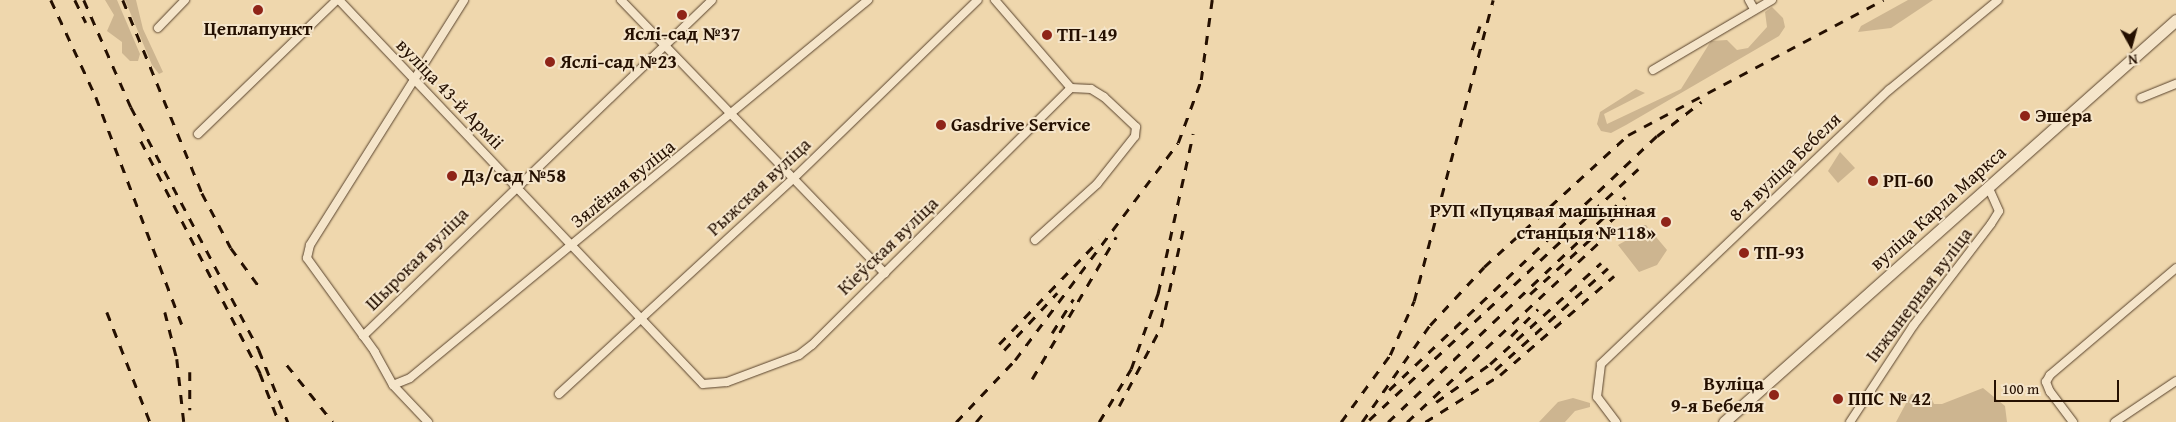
<!DOCTYPE html>
<meta charset="utf-8">
<style>
body{margin:0}
#map{position:relative;width:2176px;height:422px;overflow:hidden;background:#efd7ad;font-family:"Gentium Book Plus",serif}
div>[style]{position:absolute}
.green>*{inset:0;background:#cdb590}
.roads{filter:drop-shadow(0 0 1px #58422c) drop-shadow(0 0 1px #58422c)}
.minor>*{height:8px;margin:-4px;padding:0 4px;transform-origin:4px;border-radius:4px;background:#f5e5ca}
.secondary>*{height:11px;margin:-5.5px;padding:0 5.5px;transform-origin:5.5px;border-radius:5.5px;background:#f5e5ca}
.rail>*{height:2.5px;margin-top:-1.25px;transform-origin:0;background:repeating-linear-gradient(90deg,#251001 0 9px,transparent 0 18px)}
.dots>*{width:14px;height:14px;translate:-50% -50%;box-sizing:border-box;border:2px solid #f5e5ca;border-radius:50%}
span{translate:-50% -50%;white-space:nowrap;text-align:center;line-height:1.15;-webkit-text-stroke:4px #f5e5ca;paint-order:stroke}
.poi-label{font-size:19px;color:#251001;font-weight:700}
.left{translate:0 -50%;text-align:left}
.right{translate:-100% -50%;text-align:right}
.street-label{font-size:19px;color:#251001}
.north{position:absolute;left:2106px;top:20px;width:50px;height:50px;-webkit-text-stroke:4px #f5e5ca;paint-order:stroke;rotate:173deg;font-size:14px;font-weight:700;line-height:20px;text-align:center;color:#251001}
.north::after{content:'';display:block;margin:auto;width:18px;height:22px;background:#251001;clip-path:polygon(50% 0,100% 100%,50% 72%,0 100%)}
.scale{position:absolute;left:1994px;top:380px;width:125px;height:22px;box-sizing:border-box;border:2px solid #251001;border-top:0;padding-left:6px;font-size:15px;line-height:18px;white-space:nowrap;color:#251001;-webkit-text-stroke:4px #f5e5ca;paint-order:stroke}
</style>
<div id="map">
<div class="green">
<i style="clip-path:polygon(105px 0,117px 0,140px 54px,138px 61px,130px 61px,122px 53px,122px 42px,107px 31px,114px 15px)"></i>
<i style="clip-path:polygon(125px 0,136px 0,143px 29px,163px 72px,159px 74px,152px 65px)"></i>
<i style="clip-path:polygon(1908px 0,1933px 0,1891px 28px,1858px 32px,1861px 26px)"></i>
<i style="clip-path:polygon(1772px 7px,1783px 18px,1785px 27px,1779px 36px,1626px 125px,1611px 133px,1601px 131px,1597px 124px,1600px 112px,1636px 89px,1645px 93px,1604px 114px,1607px 124px,1681px 89px,1711px 41px,1727px 40px,1737px 50px,1748px 48px,1767px 27px,1765px 12px)"></i>
<i style="clip-path:polygon(1840px 152px,1855px 168px,1838px 183px,1828px 171px)"></i>
<i style="clip-path:polygon(1641px 225px,1646px 225px,1667px 250px,1657px 265px,1639px 272px,1618px 245px,1636px 235px)"></i>
<i style="clip-path:polygon(1983px 388px,2005px 406px,2007px 422px,1896px 422px,1911px 394px,1929px 393px,1934px 404px,1942px 404px)"></i>
<i style="clip-path:polygon(1573px 398px,1590px 403px,1590px 407px,1575px 411px,1565px 422px,1539px 422px,1558px 402px)"></i>
</div>
<div class="roads">
<div class="minor">
<i style="left:339px;top:0;width:529px;rotate:46.53deg"></i>
<i style="left:703px;top:384px;width:24px;rotate:-5deg"></i>
<i style="left:727px;top:382px;width:77px;rotate:-20.6deg"></i>
<i style="left:799px;top:355px;width:16px;rotate:-38deg"></i>
<i style="left:812px;top:345px;width:365px;rotate:-44.8deg"></i>
<i style="left:621px;top:0;width:380px;rotate:46deg"></i>
<i style="left:995px;top:0;width:116px;rotate:49.2deg"></i>
<i style="left:1749px;top:0;width:10px;rotate:61deg"></i>
<i style="left:158px;top:28px;width:39px;rotate:-46deg"></i>
<i style="left:1653px;top:70px;width:138px;rotate:-30.5deg"></i>
<i style="left:2141px;top:98px;width:38px;rotate:-22deg"></i>
<i style="left:198px;top:134px;width:193px;rotate:-44deg"></i>
<i style="left:1035px;top:240px;width:84px;rotate:-42.1deg"></i>
<i style="left:1097px;top:184px;width:61px;rotate:-51.6deg"></i>
<i style="left:1135px;top:136px;width:9px;rotate:-84deg"></i>
<i style="left:1136px;top:127px;width:44px;rotate:-136.8deg"></i>
<i style="left:1104px;top:97px;width:15px;rotate:-148deg"></i>
<i style="left:1091px;top:89px;width:20px;rotate:-177deg"></i>
<i style="left:363px;top:336px;width:484px;rotate:-43.9deg"></i>
<i style="left:393px;top:385px;width:18px;rotate:-22deg"></i>
<i style="left:410px;top:378px;width:594px;rotate:-39.53deg"></i>
<i style="left:559px;top:394px;width:318px;rotate:-42.6deg"></i>
<i style="left:793px;top:179px;width:257px;rotate:-44.1deg"></i>
<i style="left:428px;top:422px;width:51px;rotate:-133.4deg"></i>
<i style="left:393px;top:385px;width:38px;rotate:-119deg"></i>
<i style="left:375px;top:352px;width:116px;rotate:-125.9deg"></i>
<i style="left:307px;top:258px;width:13px;rotate:-77deg"></i>
<i style="left:310px;top:245px;width:289px;rotate:-57.8deg"></i>
<i style="left:1616px;top:422px;width:31px;rotate:-127deg"></i>
<i style="left:1597px;top:397px;width:33px;rotate:-83deg"></i>
<i style="left:1601px;top:364px;width:398px;rotate:-43.6deg"></i>
<i style="left:1889px;top:90px;width:141px;rotate:-39.5deg"></i>
<i style="left:1850px;top:422px;width:115px;rotate:-56.7deg"></i>
<i style="left:1913px;top:326px;width:128px;rotate:-52.6deg"></i>
<i style="left:1991px;top:224px;width:15px;rotate:-58deg"></i>
<i style="left:1999px;top:211px;width:27px;rotate:-114deg"></i>
<i style="left:2073px;top:422px;width:38px;rotate:-127deg"></i>
<i style="left:2050px;top:392px;width:11px;rotate:-112deg"></i>
<i style="left:2046px;top:382px;width:8px;rotate:-60deg"></i>
<i style="left:2050px;top:375px;width:165px;rotate:-40.3deg"></i>
<i style="left:2115px;top:422px;width:73px;rotate:-33.9deg"></i>
</div>
<div class="secondary">
<i style="left:1724px;top:422px;width:605px;rotate:-41.65deg"></i>
</div>
</div>
<div class="rail">
<i style="left:51px;top:0;width:107px;rotate:65.1deg"></i>
<i style="left:96px;top:97px;width:243px;rotate:69.3deg"></i>
<i style="left:75px;top:0;width:25px;rotate:64deg"></i>
<i style="left:84px;top:0;width:117px;rotate:66.3deg"></i>
<i style="left:131px;top:107px;width:275px;rotate:62.2deg"></i>
<i style="left:259px;top:350px;width:78px;rotate:68.1deg"></i>
<i style="left:123px;top:0;width:209px;rotate:67.7deg"></i>
<i style="left:202px;top:193px;width:62px;rotate:62.2deg"></i>
<i style="left:231px;top:248px;width:51px;rotate:53.8deg"></i>
<i style="left:1472px;top:50px;width:25px;rotate:-72deg"></i>
<i style="left:141px;top:141px;width:261px;rotate:62.8deg"></i>
<i style="left:260px;top:373px;width:53px;rotate:68.8deg"></i>
<i style="left:1530px;top:294px;width:131px;rotate:-42.2deg"></i>
<i style="left:107px;top:312px;width:118px;rotate:68.6deg"></i>
<i style="left:165px;top:312px;width:49px;rotate:75.7deg"></i>
<i style="left:177px;top:359px;width:63px;rotate:83.7deg"></i>
<i style="left:1052px;top:333px;width:40px;rotate:-58deg"></i>
<i style="left:1511px;top:336px;width:38px;rotate:-45deg"></i>
<i style="left:999px;top:344px;width:144px;rotate:-46.1deg"></i>
<i style="left:1004px;top:350px;width:78px;rotate:-47.1deg"></i>
<i style="left:287px;top:365px;width:73px;rotate:51.1deg"></i>
<i style="left:1495px;top:370px;width:152px;rotate:-42.1deg"></i>
<i style="left:190px;top:372px;width:38px;rotate:90deg"></i>
<i style="left:1032px;top:379px;width:165px;rotate:-59.4deg"></i>
<i style="left:1389px;top:390px;width:369px;rotate:-43.5deg"></i>
<i style="left:1657px;top:136px;width:56px;rotate:-37.7deg"></i>
<i style="left:1436px;top:402px;width:66px;rotate:-35.1deg"></i>
<i style="left:1490px;top:364px;width:150px;rotate:-42.3deg"></i>
<i style="left:1119px;top:406px;width:89px;rotate:-62deg"></i>
<i style="left:1161px;top:327px;width:100px;rotate:-77.3deg"></i>
<i style="left:1369px;top:420px;width:368px;rotate:-43deg"></i>
<i style="left:956px;top:422px;width:86px;rotate:-46.4deg"></i>
<i style="left:1015px;top:360px;width:271px;rotate:-53.1deg"></i>
<i style="left:1178px;top:143px;width:67px;rotate:-69.9deg"></i>
<i style="left:1201px;top:80px;width:81px;rotate:-82.2deg"></i>
<i style="left:976px;top:422px;width:17px;rotate:-50deg"></i>
<i style="left:1099px;top:422px;width:62px;rotate:-58.9deg"></i>
<i style="left:1131px;top:369px;width:81px;rotate:-70.4deg"></i>
<i style="left:1158px;top:293px;width:163px;rotate:-77.6deg"></i>
<i style="left:1341px;top:422px;width:83px;rotate:-53.8deg"></i>
<i style="left:1390px;top:355px;width:59px;rotate:-66deg"></i>
<i style="left:1414px;top:301px;width:311px;rotate:-75.3deg"></i>
<i style="left:1362px;top:422px;width:118px;rotate:-55deg"></i>
<i style="left:1430px;top:325px;width:79px;rotate:-47deg"></i>
<i style="left:1484px;top:267px;width:195px;rotate:-42.5deg"></i>
<i style="left:1628px;top:135px;width:289px;rotate:-27.9deg"></i>
<i style="left:1388px;top:422px;width:327px;rotate:-43.5deg"></i>
<i style="left:1407px;top:422px;width:282px;rotate:-43.1deg"></i>
<i style="left:1425px;top:422px;width:89px;rotate:-32.1deg"></i>
<i style="left:1500px;top:375px;width:151px;rotate:-41deg"></i>
</div>
<div class="dots">
<i style="left:258px;top:10px;background:#8f2418"></i>
<i style="left:682px;top:15px;background:#8f2418"></i>
<i style="left:1047px;top:35px;background:#8f2418"></i>
<i style="left:550px;top:62px;background:#8f2418"></i>
<i style="left:2025px;top:116px;background:#8f2418"></i>
<i style="left:941px;top:125px;background:#8f2418"></i>
<i style="left:452px;top:176px;background:#8f2418"></i>
<i style="left:1873px;top:181px;background:#8f2418"></i>
<i style="left:1666px;top:222px;background:#8f2418"></i>
<i style="left:1744px;top:253px;background:#8f2418"></i>
<i style="left:1774px;top:395px;background:#8f2418"></i>
<i style="left:1838px;top:399px;background:#8f2418"></i>
</div>
<div class="poi-label">
<span style="left:258px;top:29px">Цеплапункт</span>
<span style="left:682px;top:34px">Яслі-сад №37</span>
<span class="left" style="left:1057px;top:35px">ТП-149</span>
<span class="left" style="left:560px;top:62px">Яслі-сад №23</span>
<span class="left" style="left:2035px;top:116px">Эшера</span>
<span class="left" style="left:951px;top:125px">Gasdrive Service</span>
<span class="left" style="left:462px;top:176px">Дз/сад №58</span>
<span class="left" style="left:1883px;top:181px">РП-60</span>
<span class="right" style="left:1656px;top:222px">РУП «Пуцявая машынная<br>станцыя №118»</span>
<span class="left" style="left:1754px;top:253px">ТП-93</span>
<span class="right" style="left:1764px;top:395px">Вуліца<br>9-я Бебеля</span>
<span class="left" style="left:1848px;top:399px">ППС № 42</span>
</div>
<div class="street-label">
<span style="left:450px;top:94px;rotate:46deg">вуліца 43-й Арміі</span>
<span style="left:1785px;top:167px;rotate:-44deg">8-я вуліца Бебеля</span>
<span style="left:623px;top:184px;rotate:-39deg">Зялёная вуліца</span>
<span style="left:759px;top:187px;rotate:-43deg">Рыжская вуліца</span>
<span style="left:1938px;top:208px;rotate:-42deg">вуліца Карла Маркса</span>
<span style="left:888px;top:246px;rotate:-44deg">Кіеўская вуліца</span>
<span style="left:417px;top:259px;rotate:-45deg">Шырокая вуліца</span>
<span style="left:1919px;top:295px;rotate:-53deg">Інжынерная вуліца</span>
</div>
<div class="north">N</div>
<div class="scale">100 m</div>
</div>
